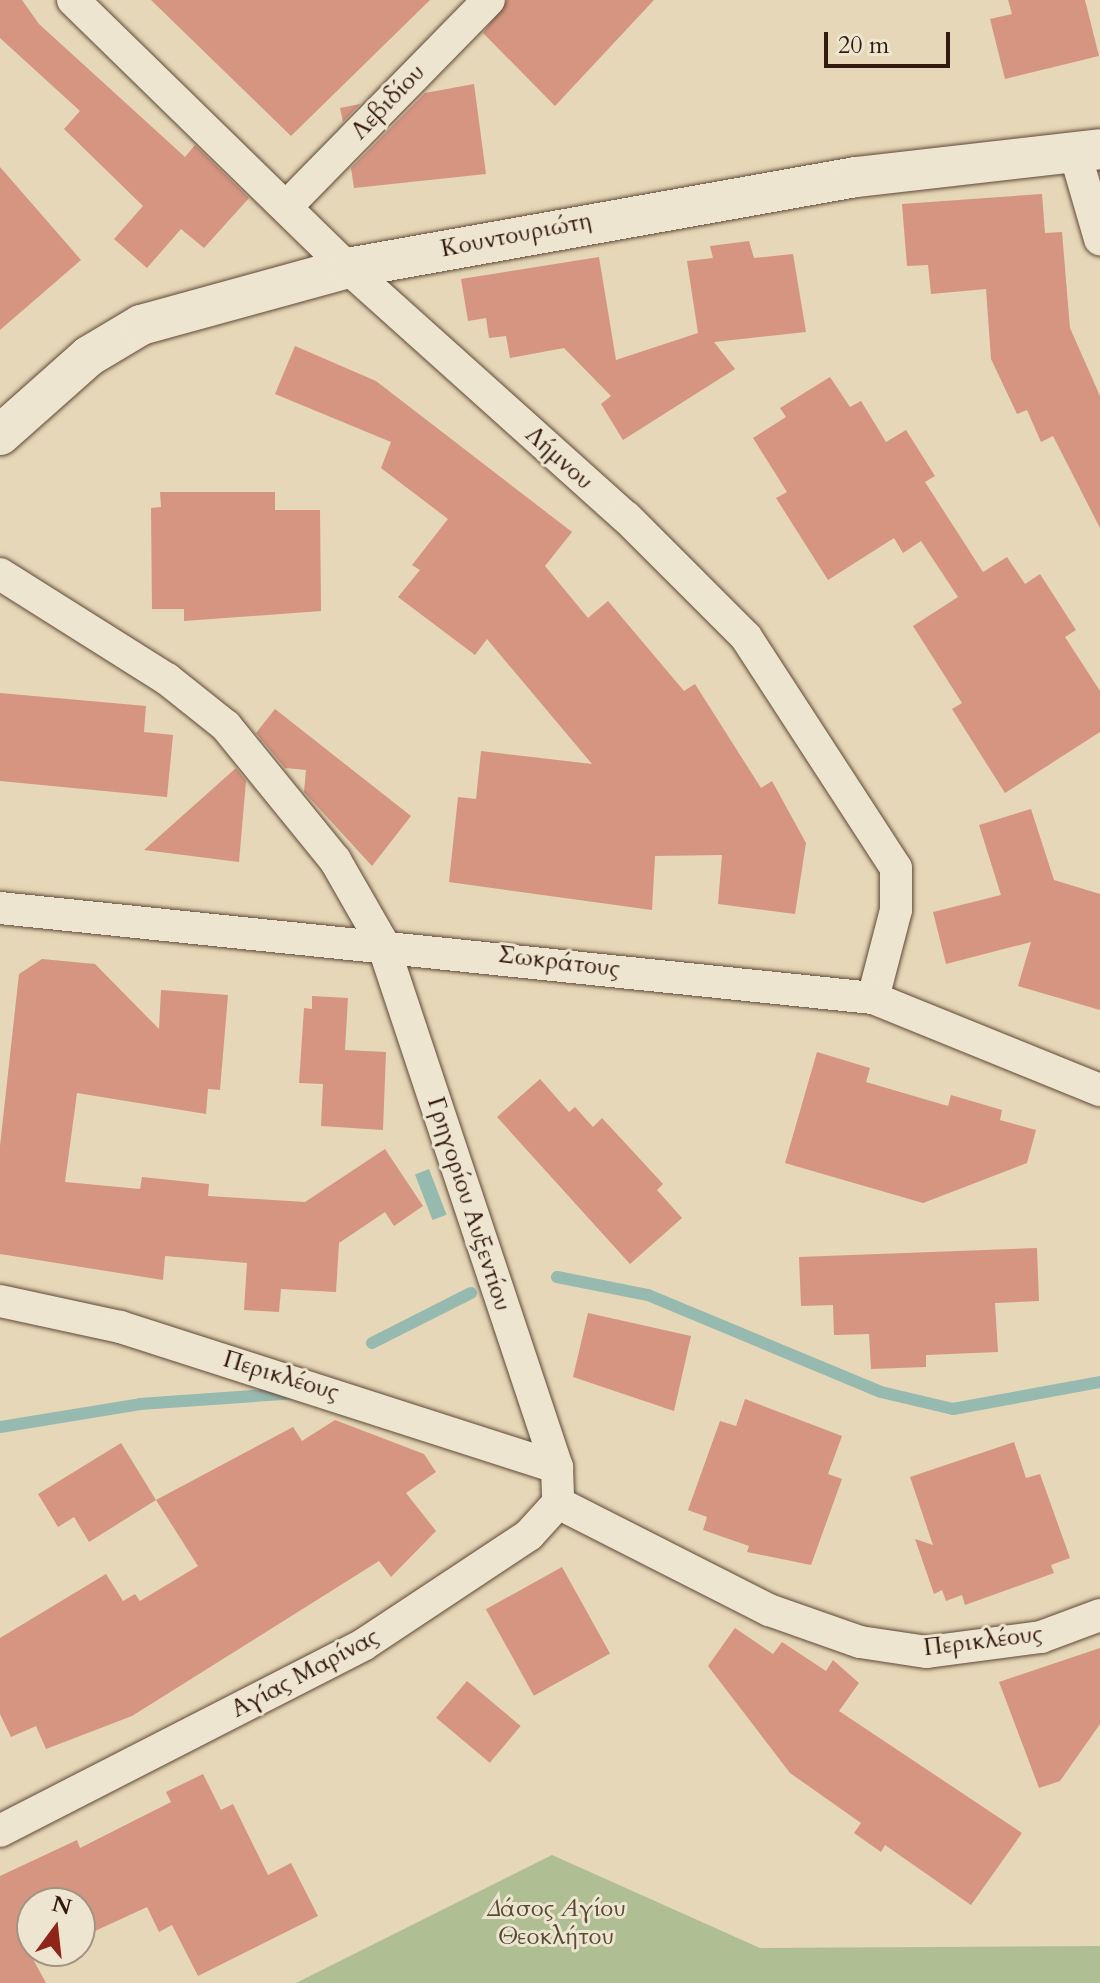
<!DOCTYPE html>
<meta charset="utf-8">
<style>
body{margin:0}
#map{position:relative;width:1100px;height:1983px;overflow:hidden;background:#e5d7b7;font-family:Cardo,serif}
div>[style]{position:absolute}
.green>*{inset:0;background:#afbf93}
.water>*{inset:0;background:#96b9b0;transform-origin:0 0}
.stream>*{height:12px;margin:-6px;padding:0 6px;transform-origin:6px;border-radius:6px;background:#96b9b0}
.building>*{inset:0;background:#d59581;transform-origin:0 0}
.roads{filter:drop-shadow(0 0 2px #604938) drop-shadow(0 0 2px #604938)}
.minor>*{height:32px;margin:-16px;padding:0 16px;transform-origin:16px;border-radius:16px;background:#eee5d0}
.tertiary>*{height:40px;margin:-20px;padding:0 20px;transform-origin:20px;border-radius:20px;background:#eee5d0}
span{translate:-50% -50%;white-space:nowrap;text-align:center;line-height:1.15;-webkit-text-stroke:6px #eee5d0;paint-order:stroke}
.street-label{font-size:24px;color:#331a0e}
.park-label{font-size:24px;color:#584c36;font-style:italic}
.north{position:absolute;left:16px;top:1887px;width:80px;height:80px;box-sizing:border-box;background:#eee5d0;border:2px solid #a39482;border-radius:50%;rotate:15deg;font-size:22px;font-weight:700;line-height:32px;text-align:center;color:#331a0e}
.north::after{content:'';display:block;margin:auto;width:28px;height:36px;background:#8f2418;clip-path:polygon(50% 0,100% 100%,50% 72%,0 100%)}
.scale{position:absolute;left:824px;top:32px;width:126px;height:36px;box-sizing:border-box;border:4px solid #331a0e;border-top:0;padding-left:10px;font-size:24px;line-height:28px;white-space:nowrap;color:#331a0e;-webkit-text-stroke:6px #eee5d0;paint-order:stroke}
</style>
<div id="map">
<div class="green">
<i style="clip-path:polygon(552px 1855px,760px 1948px,1100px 1946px,1100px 1983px,296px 1983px)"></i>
</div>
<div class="water">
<i style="left:429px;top:1169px;width:49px;height:15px;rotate:69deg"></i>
</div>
<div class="stream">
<i style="left:557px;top:1277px;width:93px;rotate:11.2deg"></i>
<i style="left:648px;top:1295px;width:252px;rotate:22.6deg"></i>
<i style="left:881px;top:1392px;width:74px;rotate:13.3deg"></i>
<i style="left:953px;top:1409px;width:149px;rotate:-10.4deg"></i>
<i style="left:372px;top:1343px;width:111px;rotate:-26.8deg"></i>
<i style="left:0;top:1427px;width:142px;rotate:-9.3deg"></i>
<i style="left:140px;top:1404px;width:156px;rotate:-4deg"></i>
</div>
<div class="building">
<i style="clip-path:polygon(0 0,22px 0,39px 24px,185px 157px,195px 145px,249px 198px,204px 248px,181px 229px,147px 268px,114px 239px,143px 206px,64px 129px,80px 111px,0 38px)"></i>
<i style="clip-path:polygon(151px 0,430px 0,291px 136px)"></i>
<i style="clip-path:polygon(507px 0,654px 0,555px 106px,483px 33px)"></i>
<i style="clip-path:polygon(1008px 0,1085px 0,1099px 56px,1005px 79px,990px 19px,1012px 14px)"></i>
<i style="clip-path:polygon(474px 84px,486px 174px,354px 188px,351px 168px,425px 93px)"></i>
<i style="clip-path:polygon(360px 104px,343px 122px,340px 108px)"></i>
<i style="clip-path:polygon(0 167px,81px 260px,0 330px)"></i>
<i style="clip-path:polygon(1042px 194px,1045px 233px,1062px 232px,1070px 328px,1100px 396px,1100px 528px,1053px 436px,1041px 442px,1027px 410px,1017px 414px,991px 359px,986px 289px,931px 294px,928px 265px,907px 266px,902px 204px)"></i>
<i style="clip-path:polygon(749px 241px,754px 258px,793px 254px,806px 332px,714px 342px,735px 369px,623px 440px,601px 404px,611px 396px,564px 348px,510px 358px,506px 336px,489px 338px,486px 318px,468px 321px,461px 279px,599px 257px,616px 360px,698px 333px,687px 261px,713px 258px,710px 246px)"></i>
<i style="clip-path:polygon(295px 346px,376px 381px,572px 532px,545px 566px,588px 618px,608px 601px,684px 691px,695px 684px,761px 788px,772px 781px,806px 843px,795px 914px,718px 904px,722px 855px,655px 856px,652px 910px,449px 882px,458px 797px,476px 799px,481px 751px,592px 764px,487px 639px,475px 655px,398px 597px,420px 570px,412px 565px,448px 519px,381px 468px,391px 442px,275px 394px)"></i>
<i style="clip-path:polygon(830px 377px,850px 407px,861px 401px,886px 442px,906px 430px,935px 476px,925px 482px,983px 572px,1007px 557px,1025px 584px,1040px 574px,1076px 630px,1065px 637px,1100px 691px,1100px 732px,1005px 793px,952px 709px,962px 703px,913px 626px,958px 597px,921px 541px,903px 553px,894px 538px,828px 580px,776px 498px,787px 492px,753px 438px,786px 417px,780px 408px)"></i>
<i style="clip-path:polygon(160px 492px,275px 492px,275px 510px,320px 510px,321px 611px,184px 621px,184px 609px,152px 609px,151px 508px,161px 507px)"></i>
<i style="clip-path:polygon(0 693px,146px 706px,144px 732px,173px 735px,167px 797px,0 781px)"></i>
<i style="clip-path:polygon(275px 709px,411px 816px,372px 866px,304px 792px,306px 770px,285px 768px,256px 733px)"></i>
<i style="clip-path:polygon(236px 768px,246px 781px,239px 862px,144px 850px)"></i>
<i style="clip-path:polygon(1031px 809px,1054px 880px,1100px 894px,1100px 1010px,1018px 986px,1031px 942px,946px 964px,933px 912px,1001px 895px,979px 825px)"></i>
<i style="clip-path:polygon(42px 959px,95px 964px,159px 1029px,161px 990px,228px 995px,220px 1090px,208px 1089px,206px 1114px,77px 1093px,65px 1182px,140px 1189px,142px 1177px,209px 1184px,208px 1196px,305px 1202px,385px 1149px,423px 1206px,394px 1226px,385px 1212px,339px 1243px,336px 1292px,281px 1289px,279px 1312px,244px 1310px,247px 1263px,165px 1256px,163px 1280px,0 1254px,0 1146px,19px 974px)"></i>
<i style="clip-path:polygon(312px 996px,348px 998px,345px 1050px,386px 1052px,383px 1130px,321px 1126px,323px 1084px,299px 1083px,304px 1008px,312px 1009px)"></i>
<i style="clip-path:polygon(817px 1052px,870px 1068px,866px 1082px,948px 1106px,951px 1095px,1002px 1110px,1000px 1120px,1036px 1130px,1027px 1163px,923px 1203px,785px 1163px)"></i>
<i style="clip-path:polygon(540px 1079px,569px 1112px,575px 1107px,593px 1127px,602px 1118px,663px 1184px,657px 1190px,682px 1218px,630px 1264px,497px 1117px)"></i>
<i style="clip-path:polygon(1037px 1248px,1039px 1301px,995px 1303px,998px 1352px,926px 1355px,926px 1367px,871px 1369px,869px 1334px,834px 1335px,833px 1305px,801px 1306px,799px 1257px)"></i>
<i style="clip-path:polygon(588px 1313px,691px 1336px,674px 1411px,573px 1377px)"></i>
<i style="clip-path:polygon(745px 1399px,842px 1436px,828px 1474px,842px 1479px,811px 1565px,747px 1552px,749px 1546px,703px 1530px,707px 1517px,688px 1510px,720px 1421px,736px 1426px)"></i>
<i style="clip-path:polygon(335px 1420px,424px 1454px,436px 1472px,406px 1493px,436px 1531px,391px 1577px,379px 1561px,132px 1716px,46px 1749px,36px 1726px,11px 1737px,0 1714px,0 1638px,106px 1574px,123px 1601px,135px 1594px,140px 1601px,198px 1566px,156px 1500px,293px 1427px,302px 1441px)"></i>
<i style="clip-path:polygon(1014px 1442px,1026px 1478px,1040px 1474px,1070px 1558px,1051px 1565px,1054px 1573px,965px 1605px,962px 1595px,946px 1601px,942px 1590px,934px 1594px,915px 1539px,933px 1545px,910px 1477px)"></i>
<i style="clip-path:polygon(121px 1443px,156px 1500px,89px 1542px,74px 1517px,58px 1527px,38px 1494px)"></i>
<i style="left:562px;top:1567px;width:99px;height:87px;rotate:61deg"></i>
<i style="clip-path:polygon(735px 1628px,773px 1654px,782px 1642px,826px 1671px,833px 1660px,859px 1683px,839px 1711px,1022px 1833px,971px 1905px,885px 1845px,881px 1852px,854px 1833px,861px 1823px,790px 1773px,708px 1666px)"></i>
<i style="clip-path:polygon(1100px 1648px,1100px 1724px,1060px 1781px,1039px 1788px,999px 1682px)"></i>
<i style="left:467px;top:1681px;width:70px;height:48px;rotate:40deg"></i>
<i style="clip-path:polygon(203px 1774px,221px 1810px,233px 1804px,268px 1875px,291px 1863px,318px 1916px,198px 1976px,172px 1925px,159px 1932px,147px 1907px,80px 1938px,80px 1903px,32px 1903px,32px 1951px,51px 1951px,33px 1959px,46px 1983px,0 1983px,0 1876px,77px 1840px,80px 1848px,171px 1802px,166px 1792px)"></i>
</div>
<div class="roads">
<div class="minor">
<i style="left:73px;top:0;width:384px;rotate:44.3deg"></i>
<i style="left:348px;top:268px;width:373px;rotate:41.9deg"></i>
<i style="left:626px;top:517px;width:170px;rotate:45deg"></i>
<i style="left:746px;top:637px;width:275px;rotate:57deg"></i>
<i style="left:896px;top:868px;width:42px;rotate:90deg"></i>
<i style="left:896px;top:910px;width:91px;rotate:104.6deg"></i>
<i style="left:1075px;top:153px;width:90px;rotate:73.8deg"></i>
<i style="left:288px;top:205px;width:287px;rotate:-45.6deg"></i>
<i style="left:0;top:574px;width:197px;rotate:32.2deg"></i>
<i style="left:167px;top:679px;width:75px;rotate:38.5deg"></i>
<i style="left:226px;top:726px;width:173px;rotate:50.9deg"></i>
<i style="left:335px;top:860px;width:95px;rotate:60.2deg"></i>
<i style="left:382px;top:942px;width:553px;rotate:71.57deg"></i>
<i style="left:557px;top:1467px;width:36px;rotate:88deg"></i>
<i style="left:558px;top:1503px;width:43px;rotate:132.2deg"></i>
<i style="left:529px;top:1535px;width:199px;rotate:146.5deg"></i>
<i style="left:363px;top:1645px;width:408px;rotate:152.9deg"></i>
<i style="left:0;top:908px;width:878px;rotate:5.89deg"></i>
<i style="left:873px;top:998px;width:245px;rotate:22.1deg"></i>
<i style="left:0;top:1301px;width:123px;rotate:12.2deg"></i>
<i style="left:120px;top:1327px;width:459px;rotate:17.8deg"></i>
<i style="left:558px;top:1503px;width:237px;rotate:26.9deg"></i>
<i style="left:769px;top:1610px;width:96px;rotate:19.4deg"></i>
<i style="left:860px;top:1642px;width:68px;rotate:8.5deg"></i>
<i style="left:927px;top:1652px;width:115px;rotate:-7.5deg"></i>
<i style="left:1041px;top:1637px;width:63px;rotate:-20.4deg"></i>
</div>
<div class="tertiary">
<i style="left:0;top:435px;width:119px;rotate:-41.6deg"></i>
<i style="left:89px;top:356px;width:61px;rotate:-30.8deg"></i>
<i style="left:141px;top:325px;width:215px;rotate:-15.4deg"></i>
<i style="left:348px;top:268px;width:516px;rotate:-10.16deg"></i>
<i style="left:856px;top:177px;width:246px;rotate:-6.5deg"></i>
</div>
</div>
<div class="street-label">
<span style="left:388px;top:102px;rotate:-46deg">Λεβιδίου</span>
<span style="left:516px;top:235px;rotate:-11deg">Κουντουριώτη</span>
<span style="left:559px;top:458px;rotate:42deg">Λήμνου</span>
<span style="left:559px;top:962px;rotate:7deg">Σωκράτους</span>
<span style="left:469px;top:1204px;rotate:72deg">Γρηγορίου Αυξεντίου</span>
<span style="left:281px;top:1376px;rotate:17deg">Περικλέους</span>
<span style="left:983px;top:1641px;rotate:-7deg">Περικλέους</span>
<span style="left:305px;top:1673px;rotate:-28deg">Αγίας Μαρίνας</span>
</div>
<div class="park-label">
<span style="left:556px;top:1923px">Δάσος Αγίου<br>Θεοκλήτου</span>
</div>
<div class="north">N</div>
<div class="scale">20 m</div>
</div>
